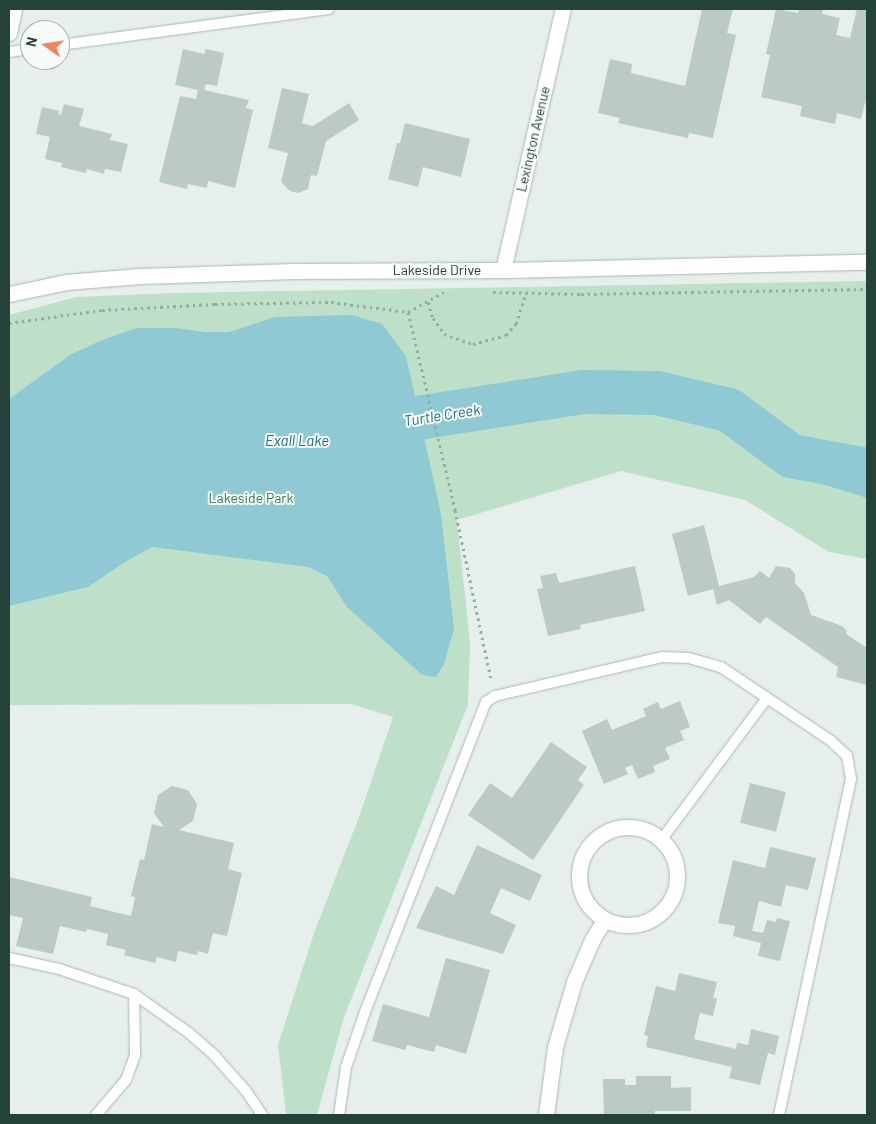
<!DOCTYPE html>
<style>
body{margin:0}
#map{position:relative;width:876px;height:1124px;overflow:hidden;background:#e6efeb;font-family:Barlow,sans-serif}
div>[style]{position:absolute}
.green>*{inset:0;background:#bfe0c8}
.water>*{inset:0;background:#8ec9d4}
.river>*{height:44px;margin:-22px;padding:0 22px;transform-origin:22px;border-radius:22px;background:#8ec9d4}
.building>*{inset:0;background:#bbcac4;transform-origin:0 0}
.path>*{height:3px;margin-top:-1.5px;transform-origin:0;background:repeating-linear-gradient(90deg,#86b3a5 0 2.5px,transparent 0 6.5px)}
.roads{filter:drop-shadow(0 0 1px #a8b8b2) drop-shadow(0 0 1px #a8b8b2)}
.lane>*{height:10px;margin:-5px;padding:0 5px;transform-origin:5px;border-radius:5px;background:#fff}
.street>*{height:15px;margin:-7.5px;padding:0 7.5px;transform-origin:7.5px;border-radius:7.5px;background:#fff}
.street>.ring{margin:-7.5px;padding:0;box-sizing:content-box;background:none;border:15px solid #fff;border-radius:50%}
span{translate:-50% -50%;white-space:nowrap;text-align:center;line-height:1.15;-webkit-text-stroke:4px #f7fbf9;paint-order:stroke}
.street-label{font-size:14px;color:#24423a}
.park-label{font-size:14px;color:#2d7a4b}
.water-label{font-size:15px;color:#1c6f80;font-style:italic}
.frame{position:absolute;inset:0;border:10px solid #24423a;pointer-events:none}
.north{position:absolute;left:20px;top:20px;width:50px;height:50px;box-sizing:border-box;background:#f7fbf9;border:1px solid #a3b1ad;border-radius:50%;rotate:283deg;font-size:14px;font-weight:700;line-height:20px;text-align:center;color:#24423a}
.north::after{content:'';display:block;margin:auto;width:18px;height:22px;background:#f4845f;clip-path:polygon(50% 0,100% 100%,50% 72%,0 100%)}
</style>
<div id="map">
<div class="green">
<i style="clip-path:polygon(867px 281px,867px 559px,829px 552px,745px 500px,621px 471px,457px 520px,470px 643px,468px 705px,343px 1020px,317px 1115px,286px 1115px,278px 1045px,314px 933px,359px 817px,393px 717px,351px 704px,9px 705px,9px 315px,76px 297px,174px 293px)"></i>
</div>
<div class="water">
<i style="clip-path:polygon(352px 315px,382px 324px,406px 356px,441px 514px,454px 629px,444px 664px,436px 677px,422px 675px,347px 607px,327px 576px,308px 567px,152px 547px,125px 562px,88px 587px,9px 606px,9px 399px,70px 355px,102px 340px,137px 328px,176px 328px,205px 332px,229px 332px,275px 317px)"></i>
<i style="clip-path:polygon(814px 447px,834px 448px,867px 454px,867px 498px,787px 473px,791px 456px)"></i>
</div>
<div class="river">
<i style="left:360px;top:427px;width:226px;rotate:-8.9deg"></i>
<i style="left:583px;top:392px;width:74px;rotate:0.8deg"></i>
<i style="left:657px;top:393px;width:74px;rotate:13.3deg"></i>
<i style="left:729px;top:410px;width:77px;rotate:36.6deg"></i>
<i style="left:791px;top:456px;width:77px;rotate:10.4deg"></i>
</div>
<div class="building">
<i style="clip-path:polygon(702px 9px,733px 9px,727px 33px,736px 35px,713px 138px,689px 133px,688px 138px,618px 123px,620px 118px,598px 113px,610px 59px,632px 64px,631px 73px,685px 86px)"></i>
<i style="clip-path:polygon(776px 9px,798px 13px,799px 9px,823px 10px,822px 14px,840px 18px,836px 35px,850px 38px,857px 9px,867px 9px,867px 95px,861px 119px,837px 113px,835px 124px,800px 116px,802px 106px,761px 97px,770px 55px,766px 54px)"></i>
<i style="clip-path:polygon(183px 49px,204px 54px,206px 49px,224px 53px,217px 86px,206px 84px,204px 90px,249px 100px,246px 108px,253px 110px,235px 188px,208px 181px,207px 188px,188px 184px,187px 189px,159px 182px,180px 96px,196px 99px,198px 90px,175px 85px)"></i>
<i style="clip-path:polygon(282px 88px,309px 94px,302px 123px,313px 126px,349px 103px,359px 120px,326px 141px,317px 176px,311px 175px,308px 189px,298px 193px,290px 191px,281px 182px,288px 153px,268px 148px)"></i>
<i style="clip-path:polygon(64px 104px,84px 109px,79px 126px,112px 134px,110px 140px,128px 144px,121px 172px,105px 169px,104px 174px,87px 169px,86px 173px,61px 167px,62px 163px,45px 159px,50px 137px,36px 134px,42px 107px,59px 111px,58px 114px,61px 115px)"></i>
<i style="clip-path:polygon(405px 123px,470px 139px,461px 177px,423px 167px,418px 187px,388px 179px,397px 143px,400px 143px)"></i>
<i style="clip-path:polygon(704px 525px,719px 586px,754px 577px,760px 571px,769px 578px,776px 566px,790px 568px,795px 574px,795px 583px,804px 593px,811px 615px,842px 626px,847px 631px,846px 634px,867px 648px,867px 685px,836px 677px,838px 667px,766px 617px,760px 624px,729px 600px,717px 605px,713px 589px,688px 596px,672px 534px)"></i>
<i style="clip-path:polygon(635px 566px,645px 611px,580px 625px,581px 629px,548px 636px,537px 589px,543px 588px,540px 576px,556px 573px,559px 583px)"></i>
<i style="clip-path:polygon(680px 701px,690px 727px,680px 731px,684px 740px,665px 748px,670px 759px,653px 766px,655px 772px,638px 779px,632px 765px,625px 768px,628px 774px,604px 784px,582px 731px,607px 719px,612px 730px,646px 716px,643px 709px,658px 702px,661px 709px)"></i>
<i style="clip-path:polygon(551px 742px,587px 767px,578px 780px,584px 785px,533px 860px,468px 815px,490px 783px,512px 798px)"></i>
<i style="left:750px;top:783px;width:37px;height:41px;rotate:14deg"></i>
<i style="clip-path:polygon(172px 786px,188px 790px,197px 804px,193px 821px,179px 830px,234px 843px,228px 869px,242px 873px,227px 936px,213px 933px,208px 954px,198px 951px,197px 955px,178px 951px,176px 962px,157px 957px,155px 963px,124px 955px,126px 950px,106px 945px,108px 934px,87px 929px,86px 932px,60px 926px,53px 954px,16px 946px,23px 918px,9px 915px,9px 877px,92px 897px,90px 906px,131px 916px,135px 897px,131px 896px,140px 859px,144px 860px,152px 824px,164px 827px,154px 813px,158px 795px)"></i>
<i style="clip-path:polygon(477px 845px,542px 875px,530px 901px,501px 888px,490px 913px,516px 925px,503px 954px,416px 928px,436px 886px,454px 895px)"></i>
<i style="clip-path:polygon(770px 847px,816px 858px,808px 890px,786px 885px,781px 907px,759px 901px,752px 931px,763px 933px,767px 920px,776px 922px,777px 918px,790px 921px,780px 961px,758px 956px,761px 943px,733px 936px,735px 926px,718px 923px,733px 860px,765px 868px)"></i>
<i style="clip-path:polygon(446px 958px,490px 970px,466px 1054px,436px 1045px,434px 1052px,407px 1045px,405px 1050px,372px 1041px,383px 1004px,429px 1017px)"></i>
<i style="clip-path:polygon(679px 973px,717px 982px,713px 998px,717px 998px,713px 1016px,700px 1013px,694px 1039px,736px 1049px,737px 1043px,748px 1045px,751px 1029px,779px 1036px,775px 1055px,768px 1053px,760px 1085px,729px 1078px,732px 1067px,646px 1047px,648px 1036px,644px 1035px,656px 986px,675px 991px)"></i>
<i style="clip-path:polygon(636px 1076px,671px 1076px,671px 1088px,691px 1087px,691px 1111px,655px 1111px,655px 1115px,604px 1115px,603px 1079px,625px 1079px,625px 1085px,636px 1085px)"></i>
</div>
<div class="path">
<i style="left:493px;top:292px;width:88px;rotate:1.3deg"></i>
<i style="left:581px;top:294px;width:286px;rotate:-1deg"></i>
<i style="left:428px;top:302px;width:17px;rotate:73deg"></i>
<i style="left:433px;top:318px;width:19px;rotate:55deg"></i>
<i style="left:444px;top:334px;width:31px;rotate:19deg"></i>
<i style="left:473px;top:344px;width:34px;rotate:-15deg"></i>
<i style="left:506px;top:335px;width:15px;rotate:-48deg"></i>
<i style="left:516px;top:324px;width:33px;rotate:-72deg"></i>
<i style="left:408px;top:312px;width:204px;rotate:76.6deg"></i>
<i style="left:455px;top:510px;width:173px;rotate:78deg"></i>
<i style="left:9px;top:323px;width:94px;rotate:-8deg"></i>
<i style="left:102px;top:310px;width:113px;rotate:-3deg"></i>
<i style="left:215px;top:304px;width:116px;rotate:-1deg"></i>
<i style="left:331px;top:302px;width:78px;rotate:7.4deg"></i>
<i style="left:408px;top:312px;width:41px;rotate:-29.1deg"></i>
</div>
<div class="roads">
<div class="lane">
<i style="left:60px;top:45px;width:271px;rotate:-7.6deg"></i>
<i style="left:9px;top:52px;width:21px;rotate:-8deg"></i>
<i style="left:662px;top:839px;width:176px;rotate:-53.3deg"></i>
<i style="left:9px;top:958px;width:51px;rotate:12.4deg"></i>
<i style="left:59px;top:969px;width:79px;rotate:18.4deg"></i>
<i style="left:134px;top:994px;width:67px;rotate:35.3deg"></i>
<i style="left:189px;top:1033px;width:35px;rotate:41deg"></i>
<i style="left:215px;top:1056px;width:47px;rotate:48.5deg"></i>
<i style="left:246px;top:1091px;width:29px;rotate:56deg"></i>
<i style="left:96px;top:1115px;width:46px;rotate:-49.4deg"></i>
<i style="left:126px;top:1080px;width:27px;rotate:-70deg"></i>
<i style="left:135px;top:1055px;width:61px;rotate:-90.9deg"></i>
<i style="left:339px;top:1115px;width:49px;rotate:-81.7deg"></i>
<i style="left:346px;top:1067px;width:58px;rotate:-70.9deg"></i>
<i style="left:365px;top:1012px;width:333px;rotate:-68.7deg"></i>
<i style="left:486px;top:702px;width:11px;rotate:-34deg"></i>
<i style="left:495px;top:696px;width:171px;rotate:-13.1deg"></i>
<i style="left:662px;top:657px;width:27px;rotate:2deg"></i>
<i style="left:689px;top:658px;width:33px;rotate:16deg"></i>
<i style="left:721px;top:667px;width:133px;rotate:33.9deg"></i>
<i style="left:831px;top:741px;width:22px;rotate:43deg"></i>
<i style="left:847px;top:756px;width:23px;rotate:80deg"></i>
<i style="left:851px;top:779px;width:344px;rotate:102.1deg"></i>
</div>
<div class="street">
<i style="left:9px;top:33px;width:25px;rotate:-78deg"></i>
<i style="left:503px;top:270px;width:268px;rotate:-77.1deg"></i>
<i style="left:9px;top:294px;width:58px;rotate:-11.9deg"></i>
<i style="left:66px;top:282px;width:74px;rotate:-4.6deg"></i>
<i style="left:140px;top:276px;width:154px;rotate:-1.9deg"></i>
<i style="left:294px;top:271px;width:209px;rotate:-0.3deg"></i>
<i style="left:503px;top:270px;width:364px;rotate:-1.3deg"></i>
<i class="ring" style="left:579px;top:827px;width:83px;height:83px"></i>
<i style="left:546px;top:1115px;width:69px;rotate:-82.5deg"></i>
<i style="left:555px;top:1047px;width:68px;rotate:-73.7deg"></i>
<i style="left:574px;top:982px;width:46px;rotate:-66.8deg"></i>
<i style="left:592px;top:940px;width:23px;rotate:-59deg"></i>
</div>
</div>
<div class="street-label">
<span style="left:533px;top:139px;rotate:-77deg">Lexington Avenue</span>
<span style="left:437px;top:270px">Lakeside Drive</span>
</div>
<div class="park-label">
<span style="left:251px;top:498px">Lakeside Park</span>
</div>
<div class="water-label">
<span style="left:442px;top:415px;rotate:-9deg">Turtle Creek</span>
<span style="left:297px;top:441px">Exall Lake</span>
</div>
<div class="frame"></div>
<div class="north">N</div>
</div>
